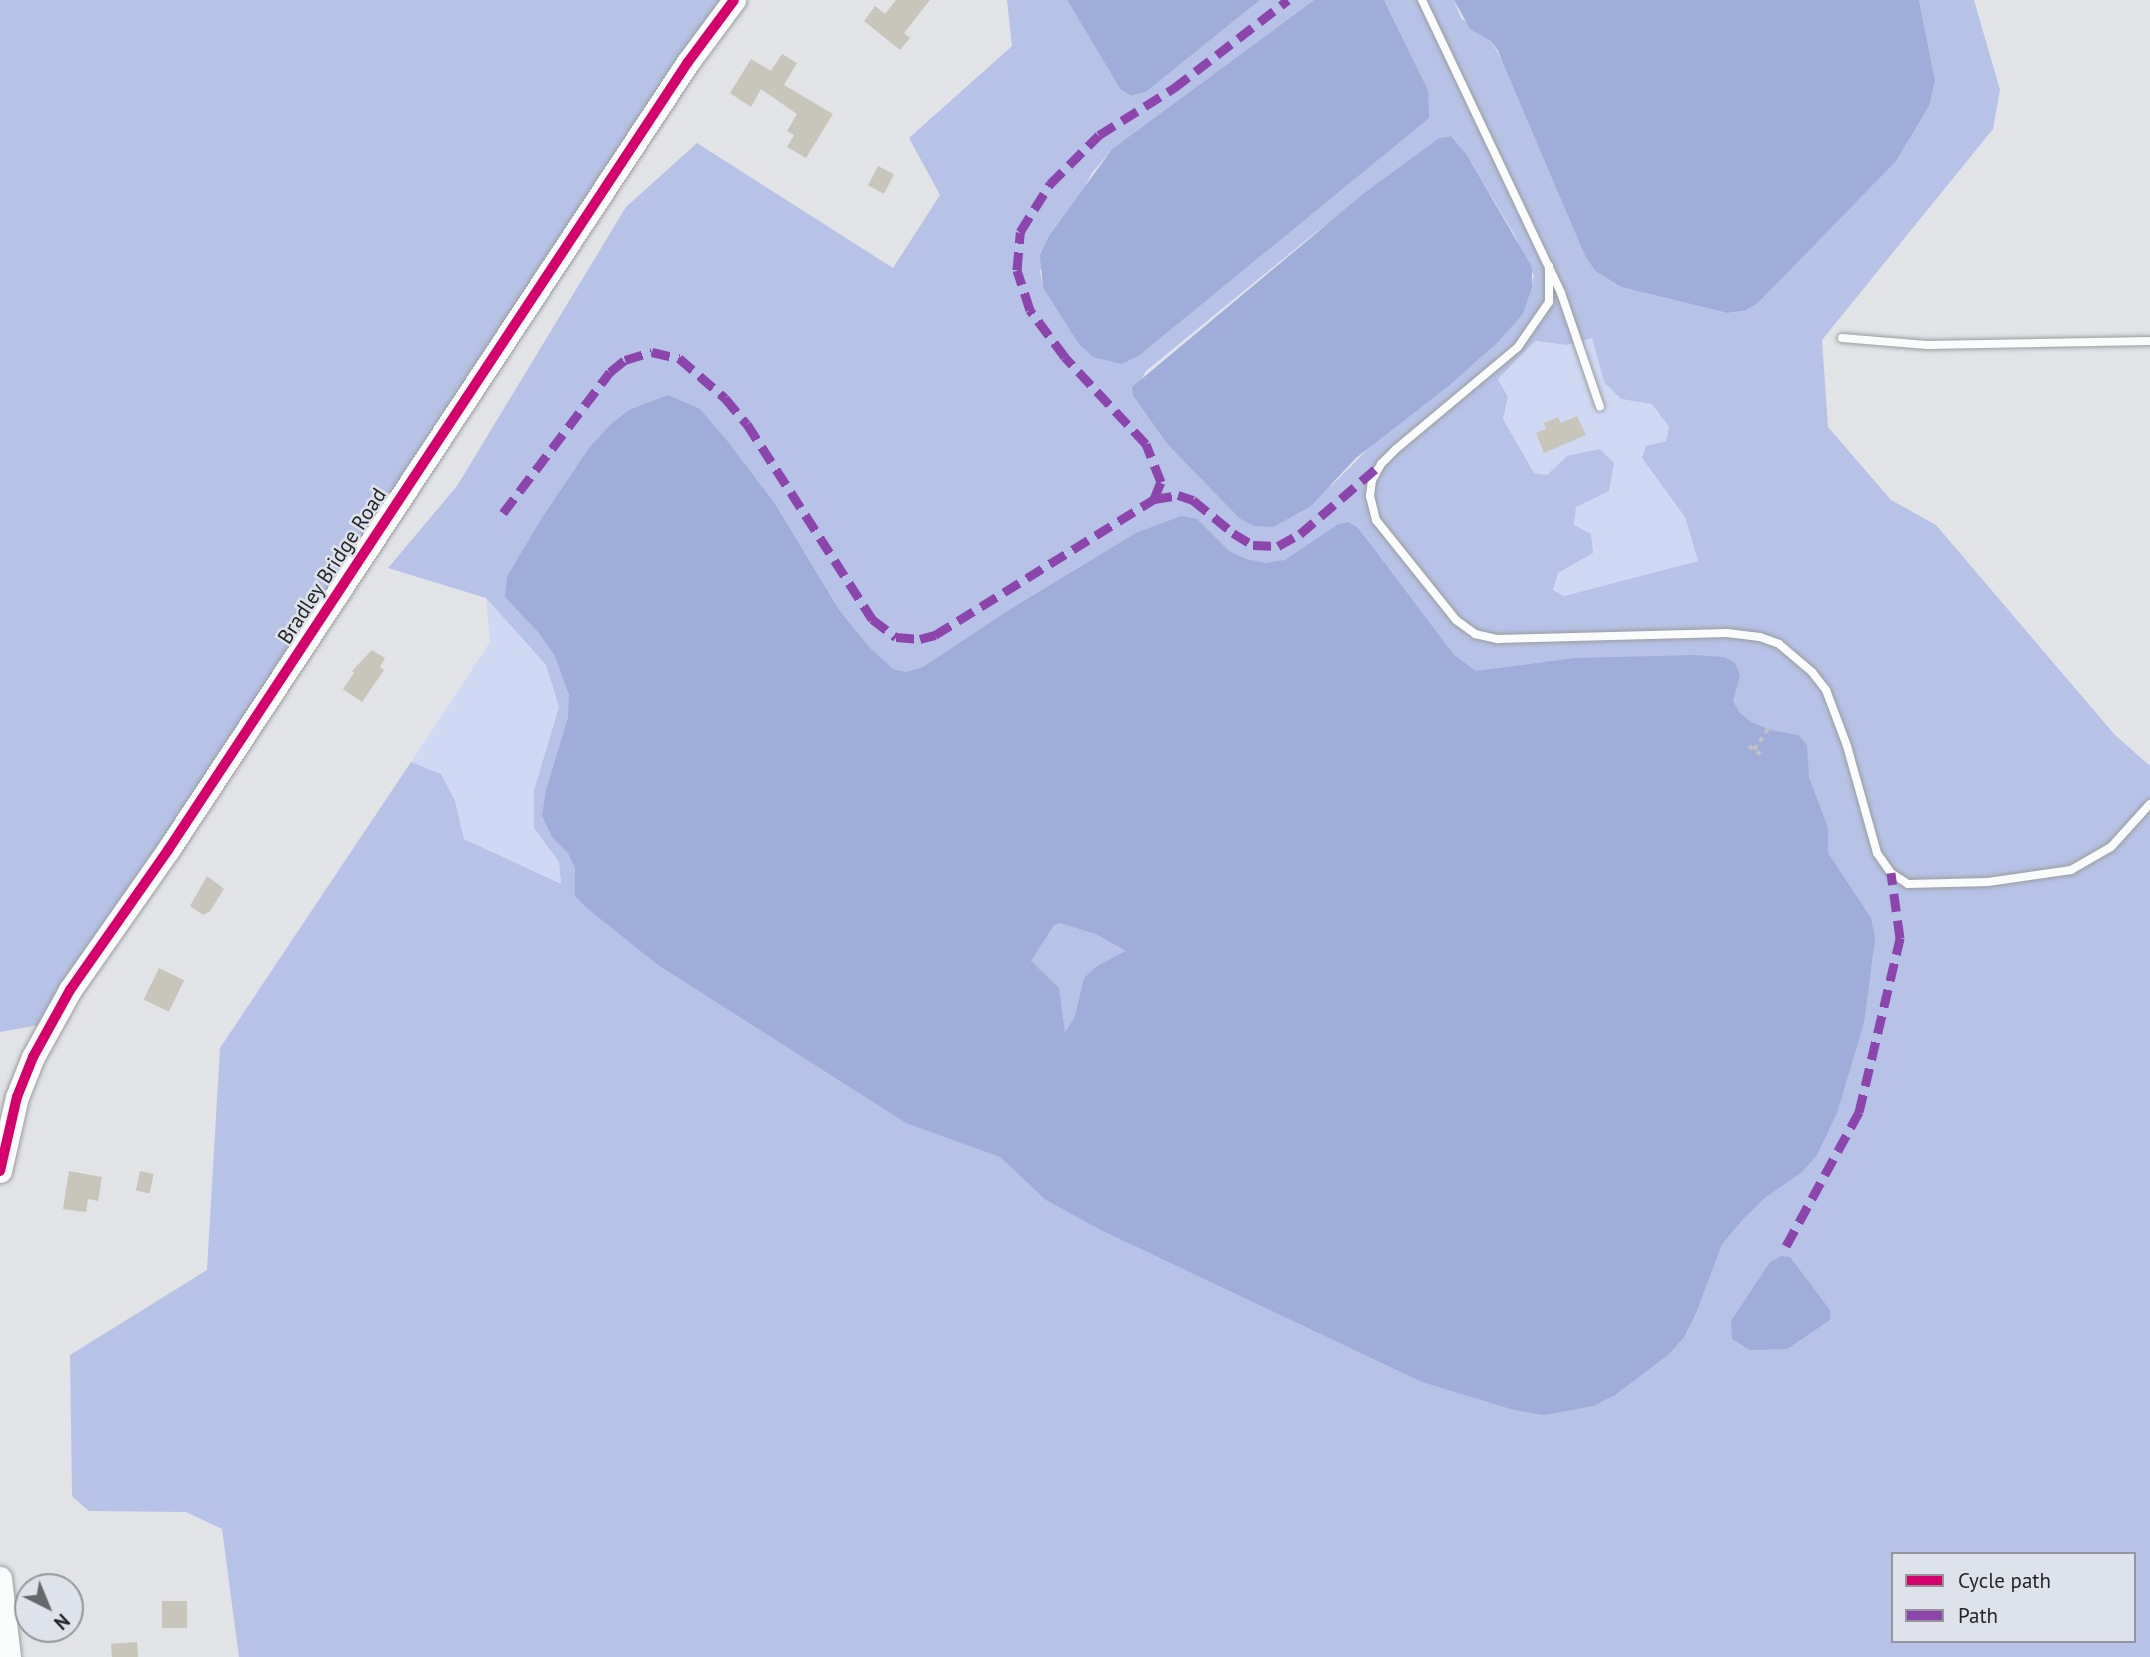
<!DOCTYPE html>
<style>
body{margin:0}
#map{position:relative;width:2150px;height:1657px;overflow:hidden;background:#e1e3e7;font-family:"PT Sans",sans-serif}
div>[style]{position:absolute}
.green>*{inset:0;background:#cfd9f4}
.forest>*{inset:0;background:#b6c3e6}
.water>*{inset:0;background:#9faed9}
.building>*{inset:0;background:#c8c5ba;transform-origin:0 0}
.path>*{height:3.5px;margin-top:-1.75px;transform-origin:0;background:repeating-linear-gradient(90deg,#c0c1c3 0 5px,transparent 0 10px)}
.roads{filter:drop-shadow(0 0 2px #9b9c9f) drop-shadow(0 0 2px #9b9c9f)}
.lane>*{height:8px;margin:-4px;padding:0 4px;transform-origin:4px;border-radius:4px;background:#fafbfb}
.secondary>*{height:23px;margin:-11.5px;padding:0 11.5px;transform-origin:11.5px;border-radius:11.5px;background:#fafbfb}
.quiet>*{height:9px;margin-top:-4.5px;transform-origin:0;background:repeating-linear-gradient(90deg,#8e44ad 0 18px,transparent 0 27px)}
.cycleway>*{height:10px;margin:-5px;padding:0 5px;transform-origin:5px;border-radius:5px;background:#d6006c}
span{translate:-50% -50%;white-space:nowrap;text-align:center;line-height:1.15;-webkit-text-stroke:5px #dee2ea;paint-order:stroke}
.street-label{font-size:21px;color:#242528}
.legend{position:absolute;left:1891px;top:1552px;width:245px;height:91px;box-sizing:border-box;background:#dee2ea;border:2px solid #94969c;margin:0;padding:9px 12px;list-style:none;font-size:21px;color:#242528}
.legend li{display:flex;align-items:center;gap:14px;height:35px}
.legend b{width:35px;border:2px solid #94969c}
.north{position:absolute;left:14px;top:1573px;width:70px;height:70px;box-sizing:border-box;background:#dee2ea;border:2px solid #94969c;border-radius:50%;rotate:137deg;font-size:19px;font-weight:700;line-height:28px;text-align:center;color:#242528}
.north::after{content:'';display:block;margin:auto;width:24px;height:32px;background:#66686b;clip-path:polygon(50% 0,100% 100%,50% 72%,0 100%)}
</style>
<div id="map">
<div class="green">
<i style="clip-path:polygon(1592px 338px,1604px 382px,1621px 399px,1652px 404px,1669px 427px,1666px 441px,1643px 458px,1685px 517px,1698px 561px,1564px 596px,1553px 590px,1558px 573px,1593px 553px,1574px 525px,1576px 506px,1609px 491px,1567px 456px,1547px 475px,1534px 473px,1503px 419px,1508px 397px,1498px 379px,1535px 341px,1566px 345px)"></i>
<i style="clip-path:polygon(486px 598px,546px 665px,559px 707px,534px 790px,534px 828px,559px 862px,561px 885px,464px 839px,455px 802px,441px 774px,411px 762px,490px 642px)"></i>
</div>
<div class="forest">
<i style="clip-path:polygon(0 0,723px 0,39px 1025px,0 1032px)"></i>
<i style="clip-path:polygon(evenodd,1007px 0,1067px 0,1120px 89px,1131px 96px,1146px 92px,1260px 0,1314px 0,1112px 149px,1092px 173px,1040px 271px,1043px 288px,1078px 343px,1122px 363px,1140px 355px,1428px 118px,1428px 90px,1384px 0,1454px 0,1461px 18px,1491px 41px,1507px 69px,1585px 256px,1595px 271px,1621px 287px,1727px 313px,1744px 311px,1757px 304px,1819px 239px,1930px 104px,1935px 80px,1919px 0,1974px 0,2000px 90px,1993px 129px,1822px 340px,1828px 427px,1891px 500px,1936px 525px,2114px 734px,2150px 766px,2150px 1657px,239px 1657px,222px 1529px,186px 1512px,89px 1511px,72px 1496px,70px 1355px,207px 1270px,220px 1048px,411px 762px,441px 774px,455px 801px,464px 839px,561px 884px,559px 862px,534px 828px,534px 790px,559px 707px,546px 665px,486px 598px,388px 568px,457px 486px,626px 207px,697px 143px,893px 268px,940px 195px,909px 138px,1012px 46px,1007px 0,1451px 136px,1467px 155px,1514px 234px,1534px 276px,1523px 314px,1477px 361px,1381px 436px,1332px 485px,1239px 518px,1168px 445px,1133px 396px,1146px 371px,1310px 237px,1439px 138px,1451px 136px,1007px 0,1592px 338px,1604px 382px,1621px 399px,1652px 404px,1669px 427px,1666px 441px,1646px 446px,1642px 458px,1685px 517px,1698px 561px,1564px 596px,1553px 590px,1558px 573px,1593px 553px,1591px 534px,1574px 525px,1576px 507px,1609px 491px,1614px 463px,1600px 449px,1567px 456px,1547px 475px,1534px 473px,1503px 419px,1508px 397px,1498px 379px,1535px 341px,1566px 345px,1592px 338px,1007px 0,1893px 1554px,2134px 1554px,2134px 1641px,1893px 1641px,1893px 1554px)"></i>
</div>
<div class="water">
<i style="clip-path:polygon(1067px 0,1260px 0,1146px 92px,1131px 96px,1120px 89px)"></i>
<i style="clip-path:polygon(1314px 0,1384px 0,1428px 90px,1429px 118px,1140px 355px,1122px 364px,1093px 357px,1078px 343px,1043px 288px,1040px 255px,1049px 236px,1112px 149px)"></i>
<i style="clip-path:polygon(1454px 0,1919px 0,1935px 80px,1930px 104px,1896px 161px,1757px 304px,1744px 311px,1727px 313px,1621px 287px,1595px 271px,1585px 256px,1498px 51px,1491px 41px,1470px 29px)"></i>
<i style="clip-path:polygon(1451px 136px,1467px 155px,1532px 267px,1532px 287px,1523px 314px,1498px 342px,1451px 384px,1356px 458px,1311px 506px,1273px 527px,1254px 526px,1239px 518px,1168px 445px,1133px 396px,1132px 387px,1363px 194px,1439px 138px)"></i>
<i style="clip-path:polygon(evenodd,668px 395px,700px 409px,729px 443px,775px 504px,839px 610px,871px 649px,893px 669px,906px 672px,923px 667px,1009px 610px,1136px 533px,1181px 516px,1197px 519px,1229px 551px,1246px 559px,1266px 563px,1285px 560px,1337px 525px,1348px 522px,1357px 527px,1371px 545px,1454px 655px,1476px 671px,1575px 658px,1695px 655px,1724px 657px,1735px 663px,1740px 675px,1733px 701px,1739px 712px,1751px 722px,1771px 730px,1798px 735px,1807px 745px,1809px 777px,1828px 828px,1828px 853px,1871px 918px,1875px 939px,1864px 1023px,1837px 1113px,1817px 1155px,1802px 1172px,1766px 1197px,1744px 1218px,1722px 1244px,1696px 1313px,1684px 1337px,1668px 1355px,1615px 1395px,1593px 1406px,1544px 1415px,1514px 1410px,1422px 1382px,1103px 1231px,1046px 1200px,1000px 1157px,906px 1123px,658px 965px,588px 909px,575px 896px,575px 868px,568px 853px,552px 837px,542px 816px,546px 790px,568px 718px,569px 695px,555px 656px,539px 633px,505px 597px,507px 577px,540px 521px,589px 448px,611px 424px,629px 410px,668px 395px,1060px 923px,1096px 934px,1126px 951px,1097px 966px,1084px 978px,1075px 1016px,1065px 1033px,1059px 988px,1031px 961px,1054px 925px,1060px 923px)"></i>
<i style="clip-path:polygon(1781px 1256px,1790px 1257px,1830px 1310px,1830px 1320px,1787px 1349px,1750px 1350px,1732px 1339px,1731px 1321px,1770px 1262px)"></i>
</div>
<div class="building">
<i style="clip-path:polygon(896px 0,930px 0,904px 33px,910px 38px,900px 50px,864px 21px,875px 6px,885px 14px)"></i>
<i style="clip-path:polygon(782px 54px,797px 63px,784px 85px,833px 114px,806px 158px,787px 147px,794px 135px,787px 131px,797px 114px,761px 89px,751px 107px,730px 93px,751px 59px,771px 71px)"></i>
<i style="left:878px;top:166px;width:18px;height:22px;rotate:27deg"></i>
<i style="clip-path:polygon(1577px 416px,1586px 435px,1544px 453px,1536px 433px,1546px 429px,1544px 423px,1558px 417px,1561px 423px)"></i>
<i style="clip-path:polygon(372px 650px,385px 658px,380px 667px,384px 670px,362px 702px,343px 689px,354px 673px,352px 671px)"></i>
<i style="clip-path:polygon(207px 876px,224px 889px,210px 911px,203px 915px,190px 906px)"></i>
<i style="left:159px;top:968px;width:28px;height:35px;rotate:26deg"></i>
<i style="clip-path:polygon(69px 1171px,102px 1177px,98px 1201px,88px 1199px,86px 1212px,63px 1209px)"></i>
<i style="left:140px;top:1171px;width:14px;height:20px;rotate:12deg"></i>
<i style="left:187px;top:1601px;width:27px;height:25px;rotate:90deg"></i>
<i style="left:137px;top:1642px;width:15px;height:26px;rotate:86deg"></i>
</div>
<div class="path">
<i style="left:1749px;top:746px;width:14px;rotate:36deg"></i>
<i style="left:1754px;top:750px;width:27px;rotate:-57deg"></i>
</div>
<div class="roads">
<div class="lane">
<i style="left:1422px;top:0;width:324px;rotate:64.6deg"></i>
<i style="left:1561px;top:293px;width:120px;rotate:71.1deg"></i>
<i style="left:1549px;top:266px;width:36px;rotate:90deg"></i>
<i style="left:1549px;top:302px;width:55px;rotate:124.6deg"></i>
<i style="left:1518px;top:347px;width:159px;rotate:140.1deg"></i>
<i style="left:1396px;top:449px;width:21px;rotate:135deg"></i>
<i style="left:1381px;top:464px;width:18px;rotate:119deg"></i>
<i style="left:1372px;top:480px;width:16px;rotate:97deg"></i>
<i style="left:1370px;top:496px;width:25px;rotate:76deg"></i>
<i style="left:1376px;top:520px;width:128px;rotate:51.3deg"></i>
<i style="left:1456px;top:620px;width:24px;rotate:36deg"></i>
<i style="left:1475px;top:634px;width:23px;rotate:13deg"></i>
<i style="left:1497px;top:639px;width:230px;rotate:-1.5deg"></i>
<i style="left:1727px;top:633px;width:33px;rotate:7deg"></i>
<i style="left:1760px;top:637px;width:20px;rotate:20deg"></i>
<i style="left:1779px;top:644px;width:43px;rotate:40.3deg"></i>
<i style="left:1812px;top:672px;width:23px;rotate:52deg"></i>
<i style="left:1826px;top:690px;width:60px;rotate:69.4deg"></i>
<i style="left:1847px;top:746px;width:111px;rotate:74.3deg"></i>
<i style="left:1877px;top:853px;width:24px;rotate:55deg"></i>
<i style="left:1891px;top:873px;width:20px;rotate:33deg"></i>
<i style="left:1908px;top:884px;width:80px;rotate:-1.4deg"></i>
<i style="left:1988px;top:882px;width:84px;rotate:-8.2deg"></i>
<i style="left:2071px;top:870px;width:46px;rotate:-29.9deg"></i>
<i style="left:2111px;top:847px;width:58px;rotate:-47.8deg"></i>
<i style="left:1842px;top:338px;width:85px;rotate:4.7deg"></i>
<i style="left:1927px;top:345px;width:223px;rotate:-1deg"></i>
</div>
<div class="secondary">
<i style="left:0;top:1171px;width:76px;rotate:-77.1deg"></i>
<i style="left:17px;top:1097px;width:43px;rotate:-68.2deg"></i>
<i style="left:33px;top:1057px;width:77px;rotate:-61.1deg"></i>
<i style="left:70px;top:990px;width:171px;rotate:-55deg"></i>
<i style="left:168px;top:850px;width:944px;rotate:-56.58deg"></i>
<i style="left:688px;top:62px;width:77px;rotate:-53.4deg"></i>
<i style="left:0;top:1578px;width:80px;rotate:83.5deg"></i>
</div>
</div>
<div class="quiet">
<i style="left:1154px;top:499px;width:24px;rotate:-9deg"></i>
<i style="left:1178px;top:495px;width:16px;rotate:18deg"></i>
<i style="left:1193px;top:500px;width:52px;rotate:39.5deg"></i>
<i style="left:1233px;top:533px;width:23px;rotate:31deg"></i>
<i style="left:1253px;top:545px;width:25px;rotate:2deg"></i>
<i style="left:1278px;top:546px;width:25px;rotate:-29deg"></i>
<i style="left:1300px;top:534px;width:107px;rotate:-40.8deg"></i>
<i style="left:503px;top:513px;width:177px;rotate:-52.8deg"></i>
<i style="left:610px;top:372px;width:19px;rotate:-39deg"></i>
<i style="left:625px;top:360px;width:28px;rotate:-17deg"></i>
<i style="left:652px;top:352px;width:28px;rotate:13deg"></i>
<i style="left:679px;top:358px;width:61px;rotate:41deg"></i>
<i style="left:725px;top:398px;width:34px;rotate:50deg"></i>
<i style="left:747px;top:424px;width:232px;rotate:57.3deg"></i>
<i style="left:872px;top:619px;width:30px;rotate:37deg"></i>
<i style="left:896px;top:637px;width:24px;rotate:5deg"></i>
<i style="left:920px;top:639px;width:16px;rotate:-15deg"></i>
<i style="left:935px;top:635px;width:258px;rotate:-31.8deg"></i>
<i style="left:1154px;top:499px;width:18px;rotate:-68deg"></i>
<i style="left:1161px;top:482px;width:41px;rotate:-111.5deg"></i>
<i style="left:1146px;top:444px;width:119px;rotate:-133deg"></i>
<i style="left:1065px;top:357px;width:59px;rotate:-126.7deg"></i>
<i style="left:1030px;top:310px;width:42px;rotate:-108deg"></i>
<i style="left:1017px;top:270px;width:38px;rotate:-85deg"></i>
<i style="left:1020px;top:232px;width:57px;rotate:-58deg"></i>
<i style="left:1050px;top:184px;width:69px;rotate:-45deg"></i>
<i style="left:1099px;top:135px;width:89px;rotate:-32.1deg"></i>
<i style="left:1174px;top:88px;width:144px;rotate:-37.7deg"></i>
<i style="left:1786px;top:1246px;width:153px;rotate:-61.4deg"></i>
<i style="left:1859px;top:1112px;width:179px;rotate:-76.7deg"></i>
<i style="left:1900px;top:938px;width:66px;rotate:-97.9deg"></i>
</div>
<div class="cycleway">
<i style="left:0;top:1171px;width:76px;rotate:-77.1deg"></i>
<i style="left:17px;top:1097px;width:43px;rotate:-68.2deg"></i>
<i style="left:33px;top:1057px;width:77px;rotate:-61.1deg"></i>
<i style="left:70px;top:990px;width:171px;rotate:-55deg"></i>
<i style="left:168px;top:850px;width:944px;rotate:-56.58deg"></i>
<i style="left:688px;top:62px;width:77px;rotate:-53.4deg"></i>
</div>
<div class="street-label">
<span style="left:332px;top:566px;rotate:-57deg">Bradley Bridge Road</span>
</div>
<ul class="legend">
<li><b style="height:9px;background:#d6006c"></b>Cycle path</li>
<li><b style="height:9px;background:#8e44ad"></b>Path</li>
</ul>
<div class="north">N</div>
</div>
